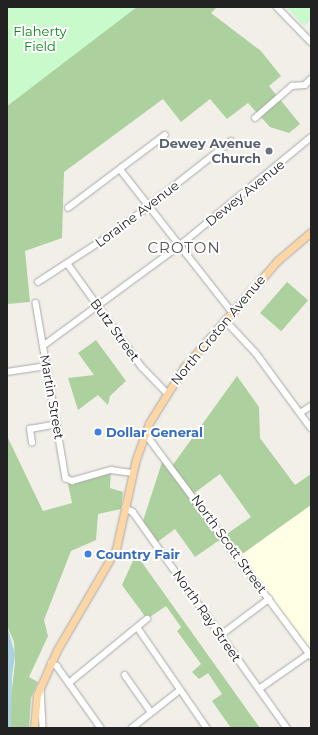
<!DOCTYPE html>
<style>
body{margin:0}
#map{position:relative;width:318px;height:735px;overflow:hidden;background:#f2efe9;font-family:Montserrat,sans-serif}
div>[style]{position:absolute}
.education>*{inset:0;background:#ffffe5}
.forest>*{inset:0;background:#add19e;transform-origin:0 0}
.park>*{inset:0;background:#c8facc}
.water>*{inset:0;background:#aad3df}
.roads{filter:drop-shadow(0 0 1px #a9a9a9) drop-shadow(0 0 1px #a9a9a9)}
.minor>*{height:5.5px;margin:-2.75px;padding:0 2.75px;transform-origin:2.75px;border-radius:2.75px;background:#fff}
.major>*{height:7px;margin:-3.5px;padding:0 3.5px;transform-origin:3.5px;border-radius:3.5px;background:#fcd6a4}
.dots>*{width:11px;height:11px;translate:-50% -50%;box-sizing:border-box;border:2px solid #fff;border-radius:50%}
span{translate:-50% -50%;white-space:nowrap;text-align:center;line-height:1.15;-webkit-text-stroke:4px #fff;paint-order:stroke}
.park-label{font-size:13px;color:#0c8416}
.worship-label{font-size:13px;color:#5b616d;font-weight:700}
.right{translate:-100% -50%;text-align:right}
.street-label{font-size:13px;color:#222}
.shop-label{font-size:13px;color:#366cbe;font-weight:700}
.left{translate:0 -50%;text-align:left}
.quarter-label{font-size:15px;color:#555;letter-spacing:1px}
.frame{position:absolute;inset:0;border:8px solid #222;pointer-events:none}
</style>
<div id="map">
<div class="education">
<i style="clip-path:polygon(311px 505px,311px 656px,238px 557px)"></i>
</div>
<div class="forest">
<i style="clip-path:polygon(84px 7px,217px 7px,211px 13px,261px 51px,281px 76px,269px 86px,300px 124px,289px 133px,270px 127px,248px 103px,227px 119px,210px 99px,181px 122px,163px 99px,64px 172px,62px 238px,25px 251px,30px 302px,7px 304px,7px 106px,59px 66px)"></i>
<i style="left:287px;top:282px;width:28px;height:41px;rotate:41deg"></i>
<i style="clip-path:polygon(96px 340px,126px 381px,110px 396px,108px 405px,98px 395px,78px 410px,68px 378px,94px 375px,78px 353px)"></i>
<i style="clip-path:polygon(evenodd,237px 376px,259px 407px,260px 438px,295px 485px,311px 474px,311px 505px,238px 557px,224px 537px,195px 557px,175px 529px,156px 543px,142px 524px,164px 456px,172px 466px,237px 376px,220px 474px,251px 517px,224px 536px,193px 494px,220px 474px)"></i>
<i style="clip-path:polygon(7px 436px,43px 511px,72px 503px,67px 479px,111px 470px,110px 488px,123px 492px,121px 509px,98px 514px,96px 540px,71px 551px,44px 620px,48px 636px,29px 677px,38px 682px,31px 698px,29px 728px,11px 728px,10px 705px,15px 663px,14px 642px,7px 626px)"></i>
<i style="clip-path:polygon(136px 554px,260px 728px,231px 728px,212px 701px,222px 694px,208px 673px,199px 679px,192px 672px,201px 664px,177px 631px,181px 627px,166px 606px,147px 619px,122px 585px)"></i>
</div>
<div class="park">
<i style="clip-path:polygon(7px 7px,137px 7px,7px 106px)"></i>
<i style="clip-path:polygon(286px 7px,311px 7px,311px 19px,304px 26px)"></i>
</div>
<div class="water">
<i style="clip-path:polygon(7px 626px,15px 654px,12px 677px,11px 728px,7px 728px)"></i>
</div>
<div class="roads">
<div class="minor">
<i style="left:277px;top:7px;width:49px;rotate:45.8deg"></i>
<i style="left:255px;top:118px;width:49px;rotate:-40.9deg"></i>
<i style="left:292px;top:86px;width:13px;rotate:-4deg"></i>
<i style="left:305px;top:85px;width:8px;rotate:-45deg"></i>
<i style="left:120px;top:169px;width:182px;rotate:51.9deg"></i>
<i style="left:68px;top:208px;width:121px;rotate:-37deg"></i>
<i style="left:68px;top:264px;width:127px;rotate:54.3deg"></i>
<i style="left:142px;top:367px;width:36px;rotate:46deg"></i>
<i style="left:38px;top:282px;width:99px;rotate:-33deg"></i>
<i style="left:121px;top:228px;width:140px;rotate:-38.3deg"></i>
<i style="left:36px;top:303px;width:178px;rotate:80.3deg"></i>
<i style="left:66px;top:478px;width:7px;rotate:27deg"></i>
<i style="left:72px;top:481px;width:41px;rotate:-15.8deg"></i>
<i style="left:111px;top:470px;width:22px;rotate:8deg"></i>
<i style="left:225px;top:320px;width:45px;rotate:46.8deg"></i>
<i style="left:256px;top:353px;width:93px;rotate:53.7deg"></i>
<i style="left:43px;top:346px;width:169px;rotate:-36.3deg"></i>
<i style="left:179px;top:246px;width:171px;rotate:-39.5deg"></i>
<i style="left:7px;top:372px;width:40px;rotate:-8.5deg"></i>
<i style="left:300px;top:413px;width:13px;rotate:-32deg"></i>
<i style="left:145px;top:433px;width:278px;rotate:53.3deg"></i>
<i style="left:32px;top:443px;width:14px;rotate:-98deg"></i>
<i style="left:30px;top:429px;width:27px;rotate:-10deg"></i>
<i style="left:125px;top:508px;width:9px;rotate:27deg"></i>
<i style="left:133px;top:512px;width:265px;rotate:54.5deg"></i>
<i style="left:138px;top:628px;width:121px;rotate:55.4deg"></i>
<i style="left:221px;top:635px;width:60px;rotate:-36.9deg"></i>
<i style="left:51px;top:663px;width:7px;rotate:27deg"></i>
<i style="left:57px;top:666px;width:76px;rotate:54.6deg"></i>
<i style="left:125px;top:675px;width:45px;rotate:54.9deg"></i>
<i style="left:69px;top:683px;width:101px;rotate:-39.4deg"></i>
<i style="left:41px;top:688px;width:40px;rotate:87.1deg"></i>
<i style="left:259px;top:689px;width:61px;rotate:-35deg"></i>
<i style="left:132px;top:728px;width:61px;rotate:-38.4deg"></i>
</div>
<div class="major">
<i style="left:34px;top:728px;width:33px;rotate:-85deg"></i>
<i style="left:37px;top:695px;width:49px;rotate:-66deg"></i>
<i style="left:57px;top:650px;width:117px;rotate:-59.7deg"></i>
<i style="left:116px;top:549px;width:92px;rotate:-77.5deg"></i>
<i style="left:136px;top:459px;width:38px;rotate:-70deg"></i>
<i style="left:149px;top:423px;width:66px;rotate:-58deg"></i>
<i style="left:184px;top:367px;width:141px;rotate:-48.7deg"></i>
<i style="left:277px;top:261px;width:45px;rotate:-40.5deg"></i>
</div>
</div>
<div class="dots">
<i style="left:269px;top:151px;background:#6b7280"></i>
<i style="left:98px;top:432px;background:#3f7fe0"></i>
<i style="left:88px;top:554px;background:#3f7fe0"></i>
</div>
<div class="park-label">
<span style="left:40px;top:39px">Flaherty<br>Field</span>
</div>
<div class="worship-label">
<span class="right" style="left:261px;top:151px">Dewey Avenue<br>Church</span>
</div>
<div class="street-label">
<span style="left:245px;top:193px;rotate:-39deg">Dewey Avenue</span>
<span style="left:137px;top:214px;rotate:-37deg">Loraine Avenue</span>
<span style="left:115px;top:330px;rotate:54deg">Butz Street</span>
<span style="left:218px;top:330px;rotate:-50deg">North Croton Avenue</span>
<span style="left:52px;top:397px;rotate:80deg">Martin Street</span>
<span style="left:229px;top:544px;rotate:54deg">North Scott Street</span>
<span style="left:207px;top:616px;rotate:55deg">North Ray Street</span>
</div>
<div class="shop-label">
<span class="left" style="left:106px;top:432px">Dollar General</span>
<span class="left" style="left:96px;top:554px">Country Fair</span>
</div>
<div class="quarter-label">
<span style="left:184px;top:248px">CROTON</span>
</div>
<div class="frame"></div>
</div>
